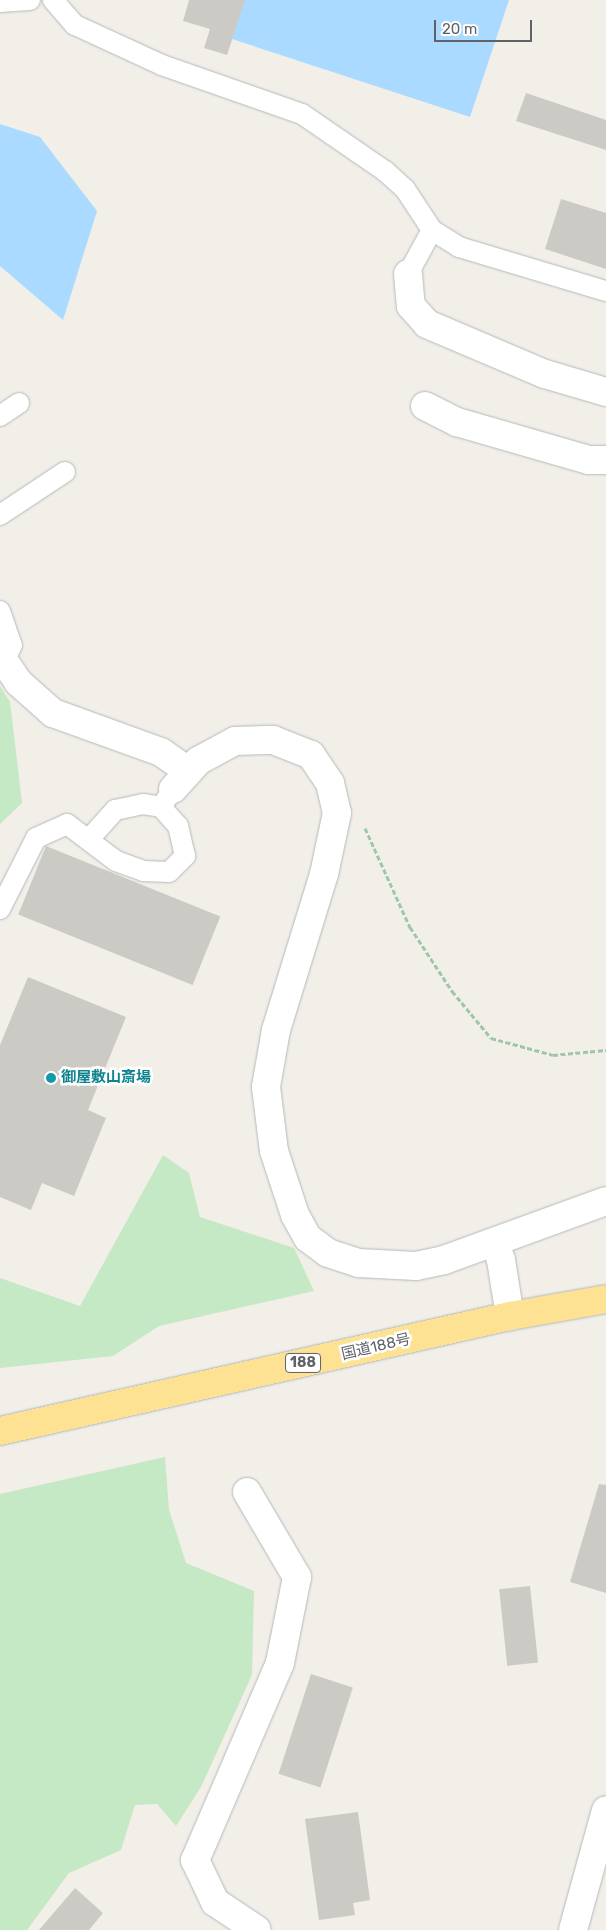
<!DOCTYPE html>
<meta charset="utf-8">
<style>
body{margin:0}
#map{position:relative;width:606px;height:1930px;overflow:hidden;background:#f1efe8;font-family:Rubik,"Noto Sans JP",sans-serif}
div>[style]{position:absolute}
.green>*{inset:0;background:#c5e8c5}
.water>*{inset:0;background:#aadaff}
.building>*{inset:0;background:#cccac5;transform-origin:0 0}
.path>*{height:3px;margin-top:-1.5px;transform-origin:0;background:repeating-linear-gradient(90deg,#9cc7a9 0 5px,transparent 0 7.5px)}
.roads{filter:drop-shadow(0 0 1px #b5b8bc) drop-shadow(0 0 1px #b5b8bc)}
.lane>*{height:20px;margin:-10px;padding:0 10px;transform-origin:10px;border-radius:10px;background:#fff}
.street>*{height:28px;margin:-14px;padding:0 14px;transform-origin:14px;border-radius:14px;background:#fff}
.highway>*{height:28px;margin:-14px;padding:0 14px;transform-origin:14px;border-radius:14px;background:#fde293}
.dots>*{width:14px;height:14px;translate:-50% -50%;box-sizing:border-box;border:2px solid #fff;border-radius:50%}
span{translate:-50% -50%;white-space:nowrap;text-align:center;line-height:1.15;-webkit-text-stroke:5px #fff;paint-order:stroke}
.shield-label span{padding:1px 4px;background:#fff;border:1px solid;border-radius:4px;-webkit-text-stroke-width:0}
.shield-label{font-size:14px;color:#5f6368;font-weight:700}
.culture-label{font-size:15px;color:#0d838f;font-weight:700}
.left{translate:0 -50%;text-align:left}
.street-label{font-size:15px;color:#5f6368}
.scale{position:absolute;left:434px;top:20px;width:98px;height:22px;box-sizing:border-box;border:2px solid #5f6368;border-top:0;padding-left:6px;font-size:15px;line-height:18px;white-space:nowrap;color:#5f6368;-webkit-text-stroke:4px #fff;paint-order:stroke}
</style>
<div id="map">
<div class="green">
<i style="clip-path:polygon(0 686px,10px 702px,22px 803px,0 824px)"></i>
<i style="clip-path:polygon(163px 1155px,189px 1173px,200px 1217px,294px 1248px,314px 1291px,159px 1326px,113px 1356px,0 1368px,0 1278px,80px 1306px)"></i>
<i style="clip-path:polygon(165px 1457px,169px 1510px,186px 1563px,254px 1591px,252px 1675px,201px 1787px,176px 1826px,157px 1804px,135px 1805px,121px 1850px,69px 1873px,27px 1930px,0 1930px,0 1494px)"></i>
</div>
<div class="water">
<i style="clip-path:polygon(231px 0,509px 0,470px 117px,220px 35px)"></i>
<i style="clip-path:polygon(0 124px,40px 137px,97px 211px,63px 320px,0 266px)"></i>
</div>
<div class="building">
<i style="clip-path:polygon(189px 0,245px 0,227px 55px,204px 48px,210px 29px,183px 21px)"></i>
<i style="clip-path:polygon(526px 93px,606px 120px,606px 150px,516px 121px)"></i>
<i style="clip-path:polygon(561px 199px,606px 213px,606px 269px,545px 249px)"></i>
<i style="left:46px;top:846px;width:188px;height:74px;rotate:22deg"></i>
<i style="clip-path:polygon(28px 977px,126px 1017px,88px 1110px,106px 1118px,74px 1196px,42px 1183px,31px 1210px,0 1197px,0 1045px)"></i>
<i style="clip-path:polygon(599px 1484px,606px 1485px,606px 1593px,570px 1582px)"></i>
<i style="left:530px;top:1586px;width:77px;height:31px;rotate:84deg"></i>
<i style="left:311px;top:1674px;width:44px;height:105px;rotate:18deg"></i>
<i style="clip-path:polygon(358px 1812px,370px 1900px,353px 1903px,355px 1915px,319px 1920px,305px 1819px)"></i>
<i style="clip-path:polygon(75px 1888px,103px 1913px,89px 1930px,39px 1930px)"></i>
</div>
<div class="path">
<i style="left:365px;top:828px;width:109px;rotate:65.6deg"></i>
<i style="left:410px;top:927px;width:77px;rotate:56.7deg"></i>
<i style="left:452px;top:991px;width:61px;rotate:50.3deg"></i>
<i style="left:491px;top:1038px;width:64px;rotate:15.3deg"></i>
<i style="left:553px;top:1055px;width:53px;rotate:-5.4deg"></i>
</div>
<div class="roads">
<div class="lane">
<i style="left:53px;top:0;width:33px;rotate:49deg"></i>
<i style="left:75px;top:25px;width:96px;rotate:24.7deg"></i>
<i style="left:162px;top:65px;width:148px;rotate:19.3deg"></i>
<i style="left:302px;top:114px;width:101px;rotate:34.5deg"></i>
<i style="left:385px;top:171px;width:27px;rotate:42deg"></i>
<i style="left:405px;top:189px;width:49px;rotate:56.6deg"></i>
<i style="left:432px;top:230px;width:32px;rotate:32deg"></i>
<i style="left:459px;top:247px;width:153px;rotate:16.7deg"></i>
<i style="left:0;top:2px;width:30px;rotate:-4deg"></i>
<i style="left:408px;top:274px;width:50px;rotate:-61.4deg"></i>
<i style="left:0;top:416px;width:23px;rotate:-34deg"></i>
<i style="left:0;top:515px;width:78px;rotate:-33.5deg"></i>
<i style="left:0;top:611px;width:36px;rotate:71deg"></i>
<i style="left:12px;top:645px;width:18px;rotate:117deg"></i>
<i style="left:90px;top:838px;width:38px;rotate:-48deg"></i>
<i style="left:115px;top:810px;width:29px;rotate:-12deg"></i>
<i style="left:143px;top:804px;width:18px;rotate:9deg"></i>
<i style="left:0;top:909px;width:80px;rotate:-63.1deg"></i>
<i style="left:36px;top:838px;width:34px;rotate:-24deg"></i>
<i style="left:67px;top:824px;width:61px;rotate:37.1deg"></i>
<i style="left:116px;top:861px;width:29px;rotate:20deg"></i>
<i style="left:143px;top:871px;width:26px;rotate:2deg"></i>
<i style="left:169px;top:872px;width:23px;rotate:-45deg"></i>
<i style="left:185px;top:856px;width:31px;rotate:-103deg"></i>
<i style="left:178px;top:826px;width:25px;rotate:-132deg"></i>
<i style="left:161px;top:807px;width:22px;rotate:-56deg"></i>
</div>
<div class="street">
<i style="left:408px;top:274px;width:32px;rotate:85deg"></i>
<i style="left:411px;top:306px;width:24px;rotate:48deg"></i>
<i style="left:427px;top:324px;width:128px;rotate:23deg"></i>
<i style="left:545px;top:374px;width:64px;rotate:16.4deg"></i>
<i style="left:425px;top:406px;width:36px;rotate:27deg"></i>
<i style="left:457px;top:422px;width:137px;rotate:16.1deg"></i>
<i style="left:589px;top:460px;width:17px"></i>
<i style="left:0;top:655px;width:32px;rotate:56deg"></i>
<i style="left:18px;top:682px;width:47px;rotate:41.5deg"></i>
<i style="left:53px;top:713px;width:115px;rotate:19.9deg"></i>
<i style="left:161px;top:752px;width:32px;rotate:35deg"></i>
<i style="left:173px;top:789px;width:38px;rotate:-48deg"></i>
<i style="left:198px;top:761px;width:42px;rotate:-28.4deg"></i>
<i style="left:235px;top:741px;width:38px;rotate:-2deg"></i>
<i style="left:273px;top:740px;width:41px;rotate:21.5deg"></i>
<i style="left:311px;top:755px;width:34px;rotate:56deg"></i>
<i style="left:330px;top:783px;width:31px;rotate:77deg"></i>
<i style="left:337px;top:813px;width:62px;rotate:102deg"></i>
<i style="left:324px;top:874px;width:163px;rotate:107.1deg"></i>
<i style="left:276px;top:1030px;width:58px;rotate:100deg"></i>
<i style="left:266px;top:1087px;width:64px;rotate:82.9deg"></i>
<i style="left:274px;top:1151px;width:67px;rotate:71.8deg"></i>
<i style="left:295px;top:1215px;width:26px;rotate:61deg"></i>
<i style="left:308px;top:1238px;width:25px;rotate:37deg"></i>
<i style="left:328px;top:1253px;width:33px;rotate:18deg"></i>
<i style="left:359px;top:1263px;width:57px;rotate:3deg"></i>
<i style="left:416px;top:1266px;width:29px;rotate:-12deg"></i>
<i style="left:444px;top:1260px;width:172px;rotate:-20deg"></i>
<i style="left:495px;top:1242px;width:19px;rotate:72deg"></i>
<i style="left:501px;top:1260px;width:57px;rotate:80.9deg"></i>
<i style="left:247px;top:1492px;width:99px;rotate:59.5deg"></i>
<i style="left:297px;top:1577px;width:88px;rotate:101.2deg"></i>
<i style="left:280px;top:1663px;width:215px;rotate:113.3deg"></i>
<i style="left:195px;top:1860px;width:47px;rotate:64.5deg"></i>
<i style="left:215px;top:1902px;width:50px;rotate:33.7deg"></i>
<i style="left:573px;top:1930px;width:124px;rotate:-74.6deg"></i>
</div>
<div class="highway">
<i style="left:0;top:1431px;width:523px;rotate:-12.71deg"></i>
<i style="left:510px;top:1316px;width:97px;rotate:-10deg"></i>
</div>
</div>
<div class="dots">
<i style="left:51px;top:1078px;background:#0f9aa8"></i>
</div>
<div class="shield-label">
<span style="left:303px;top:1363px">188</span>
</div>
<div class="culture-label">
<span class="left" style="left:61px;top:1078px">御屋敷山斎場</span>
</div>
<div class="street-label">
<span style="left:376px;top:1347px;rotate:-13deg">国道188号</span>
</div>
<div class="scale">20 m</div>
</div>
